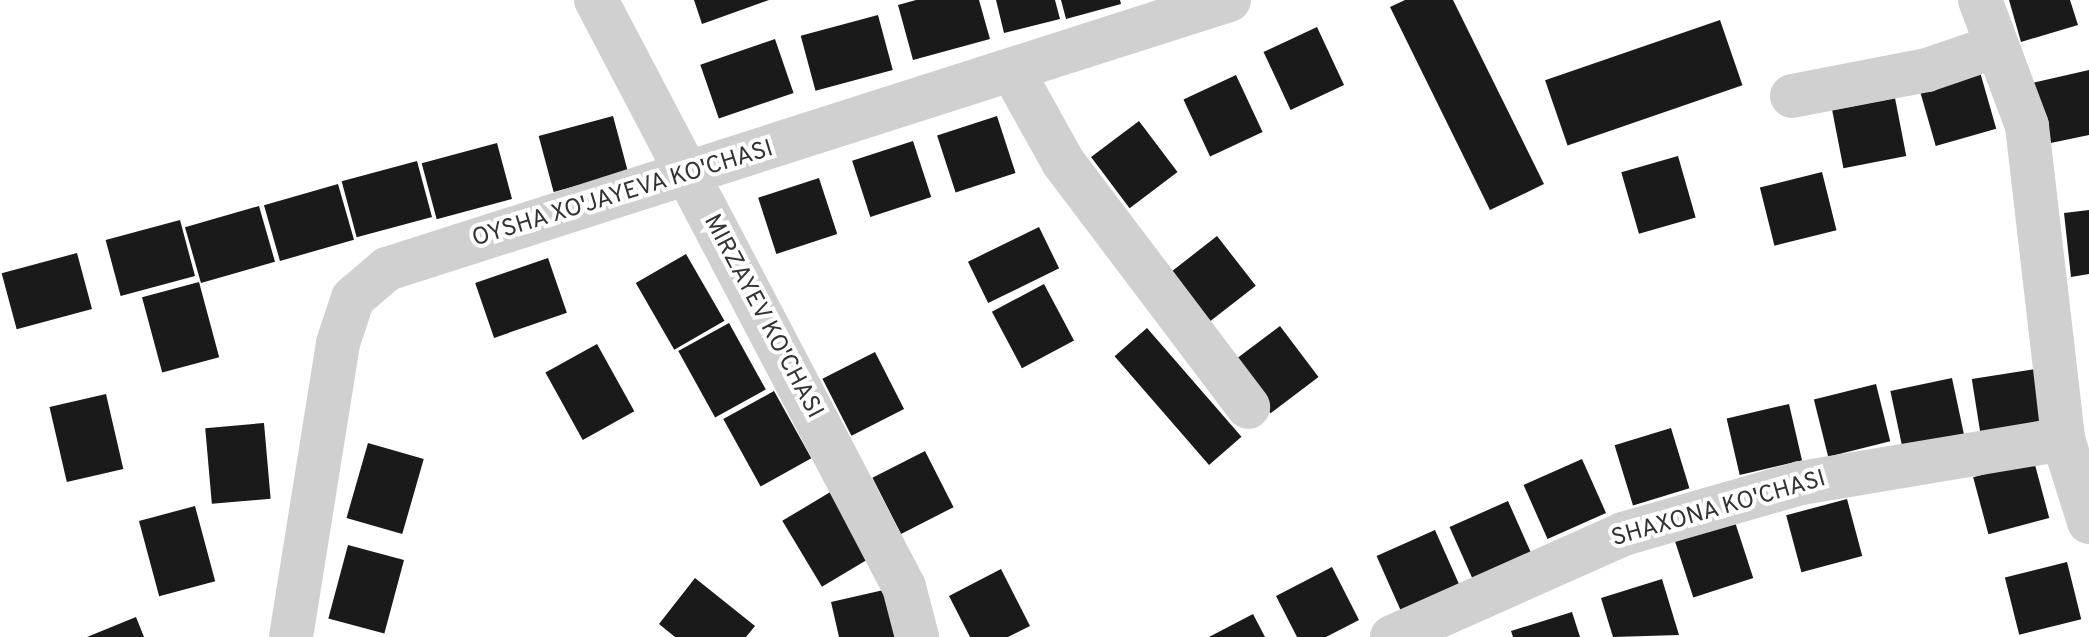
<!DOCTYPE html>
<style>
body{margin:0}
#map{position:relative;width:2089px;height:637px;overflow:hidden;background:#fff;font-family:Overpass,sans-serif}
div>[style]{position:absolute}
.building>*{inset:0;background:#1a1a1a;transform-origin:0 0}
.minor>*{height:44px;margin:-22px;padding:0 22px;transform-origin:22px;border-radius:22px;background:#d0d0d0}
span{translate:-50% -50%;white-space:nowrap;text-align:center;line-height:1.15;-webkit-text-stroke:8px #fff;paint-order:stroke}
.street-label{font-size:24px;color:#333}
</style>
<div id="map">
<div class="building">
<i style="clip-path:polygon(694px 0,769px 0,702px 24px)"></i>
<i style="clip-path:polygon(916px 0,979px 0,990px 39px,913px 60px,898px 5px)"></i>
<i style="clip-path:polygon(996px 0,1055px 0,1060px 19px,1004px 33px)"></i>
<i style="clip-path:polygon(1061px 0,1120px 0,1121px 4px,1066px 19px)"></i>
<i style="clip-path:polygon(1405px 0,1453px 0,1544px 184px,1490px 210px,1390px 7px)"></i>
<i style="clip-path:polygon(2009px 0,2070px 0,2078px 25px,2021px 42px)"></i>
<i style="left:878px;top:15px;width:57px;height:80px;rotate:75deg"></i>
<i style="left:1720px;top:20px;width:69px;height:185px;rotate:71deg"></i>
<i style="left:1317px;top:27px;width:64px;height:59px;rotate:65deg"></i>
<i style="left:775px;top:39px;width:57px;height:79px;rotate:71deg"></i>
<i style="clip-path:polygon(2089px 70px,2089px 135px,2046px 144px,2032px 83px)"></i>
<i style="left:1980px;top:72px;width:59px;height:63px;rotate:74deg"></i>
<i style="left:1236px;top:75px;width:63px;height:58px;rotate:65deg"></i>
<i style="left:1895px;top:98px;width:59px;height:64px;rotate:79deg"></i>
<i style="left:613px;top:116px;width:58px;height:77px;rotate:75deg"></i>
<i style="left:997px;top:116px;width:60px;height:63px;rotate:72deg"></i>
<i style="left:1139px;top:121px;width:64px;height:60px;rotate:53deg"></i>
<i style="left:913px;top:141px;width:59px;height:64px;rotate:72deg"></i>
<i style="left:497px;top:143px;width:58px;height:78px;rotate:75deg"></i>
<i style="left:1678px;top:156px;width:64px;height:59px;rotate:74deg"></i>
<i style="left:417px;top:161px;width:58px;height:78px;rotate:75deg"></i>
<i style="left:1822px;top:172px;width:60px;height:64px;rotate:76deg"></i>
<i style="left:819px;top:178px;width:59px;height:64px;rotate:72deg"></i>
<i style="left:338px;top:184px;width:58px;height:77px;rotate:74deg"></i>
<i style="left:259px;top:206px;width:58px;height:77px;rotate:74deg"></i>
<i style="clip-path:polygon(2089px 210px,2089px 274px,2071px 277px,2064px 213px)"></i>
<i style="left:180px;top:220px;width:58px;height:77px;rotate:75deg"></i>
<i style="left:1039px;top:227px;width:46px;height:79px;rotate:64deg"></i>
<i style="left:1217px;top:236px;width:63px;height:60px;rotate:52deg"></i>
<i style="left:77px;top:253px;width:58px;height:78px;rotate:75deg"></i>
<i style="left:686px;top:254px;width:77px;height:58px;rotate:60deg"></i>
<i style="left:548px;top:258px;width:58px;height:77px;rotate:71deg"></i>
<i style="left:199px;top:282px;width:78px;height:59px;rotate:75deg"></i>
<i style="left:1044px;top:284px;width:64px;height:59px;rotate:62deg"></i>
<i style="left:729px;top:323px;width:76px;height:58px;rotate:61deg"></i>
<i style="left:1280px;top:326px;width:64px;height:60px;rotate:53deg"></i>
<i style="left:1147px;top:328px;width:144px;height:43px;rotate:49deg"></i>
<i style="left:597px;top:344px;width:77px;height:59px;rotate:61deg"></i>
<i style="left:875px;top:352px;width:64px;height:59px;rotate:63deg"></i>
<i style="left:2035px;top:369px;width:59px;height:64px;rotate:81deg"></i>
<i style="left:1952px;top:378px;width:59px;height:63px;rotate:78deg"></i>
<i style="left:1876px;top:384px;width:59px;height:64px;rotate:76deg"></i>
<i style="left:774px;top:391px;width:77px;height:58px;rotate:61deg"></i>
<i style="left:106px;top:394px;width:77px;height:58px;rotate:77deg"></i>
<i style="left:1789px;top:404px;width:58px;height:64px;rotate:77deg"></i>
<i style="left:264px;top:423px;width:76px;height:59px;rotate:85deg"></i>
<i style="left:1671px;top:428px;width:63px;height:59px;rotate:73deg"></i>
<i style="left:368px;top:443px;width:58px;height:78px;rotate:16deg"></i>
<i style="left:925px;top:451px;width:63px;height:59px;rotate:63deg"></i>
<i style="left:1582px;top:459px;width:59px;height:64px;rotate:66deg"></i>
<i style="left:2034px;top:461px;width:59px;height:63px;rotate:75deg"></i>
<i style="left:832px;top:491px;width:77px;height:58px;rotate:59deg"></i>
<i style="left:1847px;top:499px;width:59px;height:63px;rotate:75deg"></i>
<i style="left:1508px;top:501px;width:59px;height:64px;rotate:66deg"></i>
<i style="left:195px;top:506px;width:78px;height:58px;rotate:75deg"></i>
<i style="left:1735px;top:522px;width:59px;height:63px;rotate:72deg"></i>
<i style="left:1435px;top:530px;width:59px;height:64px;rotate:66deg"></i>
<i style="left:348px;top:545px;width:58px;height:76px;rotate:15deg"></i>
<i style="left:2067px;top:562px;width:59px;height:64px;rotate:76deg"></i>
<i style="clip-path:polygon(1332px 567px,1359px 620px,1326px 637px,1297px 637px,1276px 596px)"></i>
<i style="clip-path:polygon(1001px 569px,1030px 626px,1008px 637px,970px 637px,949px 596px)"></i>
<i style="clip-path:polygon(695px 578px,755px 626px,746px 637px,675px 637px,659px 624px)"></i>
<i style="clip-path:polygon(1662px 579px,1679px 635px,1613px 637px,1601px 598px)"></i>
<i style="clip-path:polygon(888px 589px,899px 637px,839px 637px,831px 602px)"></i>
<i style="clip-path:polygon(1572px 612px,1580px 637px,1513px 637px,1511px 631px)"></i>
<i style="clip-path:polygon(1253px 614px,1265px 637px,1209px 637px)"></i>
<i style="clip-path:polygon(136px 617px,144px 637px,87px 637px)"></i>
</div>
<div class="minor">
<i style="left:596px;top:0;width:663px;rotate:62.31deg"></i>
<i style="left:904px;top:587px;width:52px;rotate:75.4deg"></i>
<i style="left:1980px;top:0;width:134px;rotate:69.5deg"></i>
<i style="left:2027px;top:126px;width:315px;rotate:83.4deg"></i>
<i style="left:2063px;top:439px;width:87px;rotate:72.6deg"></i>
<i style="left:1013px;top:72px;width:103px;rotate:60.9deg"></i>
<i style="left:1063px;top:162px;width:307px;rotate:52.9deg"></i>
<i style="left:1792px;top:96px;width:137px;rotate:-10.9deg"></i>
<i style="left:1927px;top:70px;width:74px;rotate:-18.9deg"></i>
<i style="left:291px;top:637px;width:298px;rotate:-80.9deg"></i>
<i style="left:338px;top:343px;width:47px;rotate:-71.6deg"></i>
<i style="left:353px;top:298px;width:45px;rotate:-40.5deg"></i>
<i style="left:387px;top:269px;width:884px;rotate:-17.72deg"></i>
<i style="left:1392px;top:637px;width:253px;rotate:-24deg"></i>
<i style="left:1623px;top:534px;width:185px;rotate:-16deg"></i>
<i style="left:1801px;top:483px;width:266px;rotate:-9.5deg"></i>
</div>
<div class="street-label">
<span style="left:623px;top:195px;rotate:-17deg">OYSHA XO'JAYEVA KO'CHASI</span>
<span style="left:762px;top:317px;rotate:62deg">MIRZAYEV KO'CHASI</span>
<span style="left:1719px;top:510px;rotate:-16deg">SHAXONA KO'CHASI</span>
</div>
</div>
